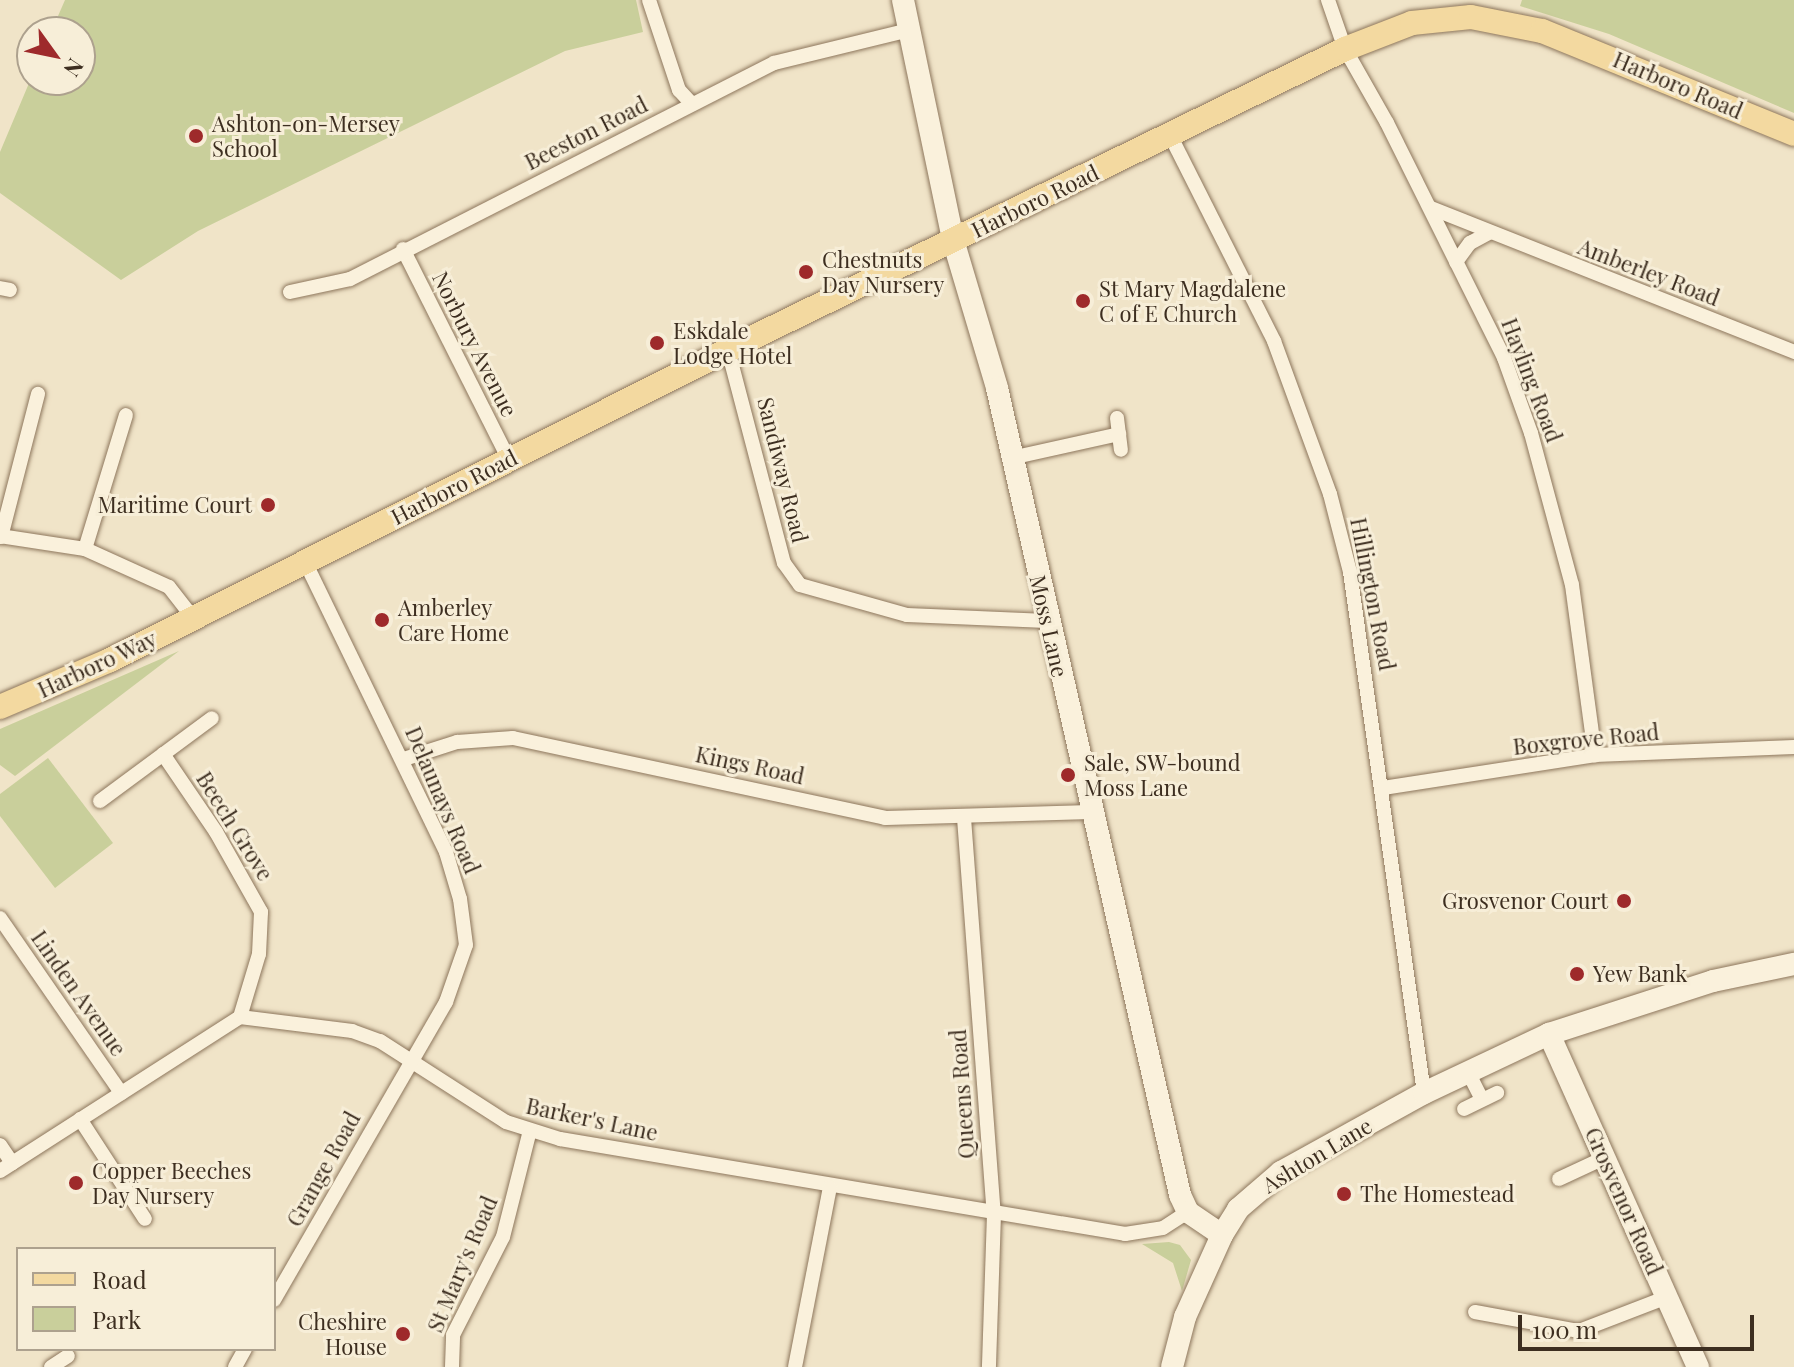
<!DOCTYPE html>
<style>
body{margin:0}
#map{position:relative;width:1794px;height:1367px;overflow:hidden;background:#f0e4c8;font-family:"Playfair Display",serif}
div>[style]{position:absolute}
.green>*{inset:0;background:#c9cf9b}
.roads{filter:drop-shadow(0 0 2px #8d765c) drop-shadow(0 0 2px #8d765c)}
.street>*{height:14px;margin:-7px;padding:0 7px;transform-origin:7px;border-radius:7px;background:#faf1dc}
.secondary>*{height:22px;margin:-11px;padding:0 11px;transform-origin:11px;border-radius:11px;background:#faf1dc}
.primary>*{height:24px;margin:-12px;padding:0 12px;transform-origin:12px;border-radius:12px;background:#f3d9a0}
.dots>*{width:22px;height:22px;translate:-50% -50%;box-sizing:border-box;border:4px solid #f7eed8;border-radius:50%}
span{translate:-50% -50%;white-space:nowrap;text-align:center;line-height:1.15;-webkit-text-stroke:6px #f7eed8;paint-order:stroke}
.street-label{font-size:22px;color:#3d2e20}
.poi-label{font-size:22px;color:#3d2e20}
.left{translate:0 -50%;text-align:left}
.right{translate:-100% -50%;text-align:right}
.legend{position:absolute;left:16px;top:1247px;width:260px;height:104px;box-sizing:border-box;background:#f7eed8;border:2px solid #ada18e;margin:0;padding:10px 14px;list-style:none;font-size:24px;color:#3d2e20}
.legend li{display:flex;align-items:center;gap:16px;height:40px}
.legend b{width:40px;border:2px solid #ada18e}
.north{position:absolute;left:16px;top:16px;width:80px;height:80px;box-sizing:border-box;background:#f7eed8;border:2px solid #ada18e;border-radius:50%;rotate:123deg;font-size:22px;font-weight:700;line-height:32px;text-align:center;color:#3d2e20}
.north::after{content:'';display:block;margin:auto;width:28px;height:36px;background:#9e2a2b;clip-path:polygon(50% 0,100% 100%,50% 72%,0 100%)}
.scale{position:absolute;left:1518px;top:1315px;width:236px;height:36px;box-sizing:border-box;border:4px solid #3d2e20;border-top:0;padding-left:10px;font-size:24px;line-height:28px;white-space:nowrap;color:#3d2e20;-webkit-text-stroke:6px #f7eed8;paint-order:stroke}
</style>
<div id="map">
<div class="green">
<i style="clip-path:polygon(65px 0,636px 0,643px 32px,565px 51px,198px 231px,121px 280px,0 193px,0 152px,32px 76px,80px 80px,80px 32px,51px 32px)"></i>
<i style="clip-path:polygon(1522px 0,1794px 0,1794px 113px,1609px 34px,1520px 6px)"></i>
<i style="clip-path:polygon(179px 651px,15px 776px,0 765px,0 729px)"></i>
<i style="clip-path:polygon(48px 758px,113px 843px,55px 888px,0 816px,0 794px)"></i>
<i style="clip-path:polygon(1169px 1242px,1180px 1245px,1191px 1260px,1182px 1291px,1173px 1263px,1142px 1244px)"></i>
</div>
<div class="roads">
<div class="street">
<i style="left:649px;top:0;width:95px;rotate:71.6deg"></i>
<i style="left:679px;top:90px;width:16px;rotate:47deg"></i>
<i style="left:1328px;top:0;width:52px;rotate:70.9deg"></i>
<i style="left:1345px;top:49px;width:85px;rotate:60.4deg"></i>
<i style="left:1387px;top:123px;width:263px;rotate:63.5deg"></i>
<i style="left:1504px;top:358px;width:80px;rotate:70.2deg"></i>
<i style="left:1531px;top:433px;width:157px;rotate:74.9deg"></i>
<i style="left:1572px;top:585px;width:172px;rotate:82.3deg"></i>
<i style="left:1170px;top:135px;width:231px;rotate:63.2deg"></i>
<i style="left:1274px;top:341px;width:163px;rotate:69.9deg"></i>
<i style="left:1330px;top:494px;width:81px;rotate:75.6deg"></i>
<i style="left:1350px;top:572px;width:526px;rotate:81.92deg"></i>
<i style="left:1431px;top:208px;width:391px;rotate:21.6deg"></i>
<i style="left:403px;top:249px;width:236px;rotate:63.3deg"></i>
<i style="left:1456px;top:262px;width:24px;rotate:-54deg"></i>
<i style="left:1470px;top:243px;width:21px;rotate:-28deg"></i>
<i style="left:0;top:288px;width:10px;rotate:11deg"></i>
<i style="left:290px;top:292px;width:61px;rotate:-12.2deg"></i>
<i style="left:350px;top:279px;width:476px;rotate:-27deg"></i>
<i style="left:774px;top:63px;width:139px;rotate:-13.7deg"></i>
<i style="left:728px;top:350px;width:220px;rotate:75.3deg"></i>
<i style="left:784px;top:563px;width:27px;rotate:54deg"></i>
<i style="left:800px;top:585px;width:111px;rotate:15.7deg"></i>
<i style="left:907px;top:615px;width:140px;rotate:2.5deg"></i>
<i style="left:1117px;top:418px;width:32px;rotate:83deg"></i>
<i style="left:1011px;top:458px;width:111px;rotate:-12.5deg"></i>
<i style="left:0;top:536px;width:86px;rotate:8.7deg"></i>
<i style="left:85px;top:549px;width:92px;rotate:24.3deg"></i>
<i style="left:169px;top:587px;width:39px;rotate:52deg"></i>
<i style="left:1px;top:537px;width:148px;rotate:-75.5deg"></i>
<i style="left:85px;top:549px;width:140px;rotate:-73deg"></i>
<i style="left:163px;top:754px;width:94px;rotate:55.8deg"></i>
<i style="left:216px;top:832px;width:92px;rotate:60.6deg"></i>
<i style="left:261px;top:912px;width:42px;rotate:92.7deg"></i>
<i style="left:259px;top:954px;width:66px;rotate:106.8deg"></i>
<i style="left:404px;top:759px;width:56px;rotate:-17.8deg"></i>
<i style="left:457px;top:742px;width:56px;rotate:-4.1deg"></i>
<i style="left:513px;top:738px;width:381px;rotate:12.1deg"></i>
<i style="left:885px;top:818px;width:207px;rotate:-1.7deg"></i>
<i style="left:1383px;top:788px;width:215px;rotate:-8.8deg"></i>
<i style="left:1595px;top:755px;width:199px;rotate:-2.3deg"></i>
<i style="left:100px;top:801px;width:139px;rotate:-36.5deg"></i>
<i style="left:964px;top:818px;width:397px;rotate:85.7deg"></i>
<i style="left:994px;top:1214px;width:153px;rotate:91.9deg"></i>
<i style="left:0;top:918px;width:213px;rotate:55.3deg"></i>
<i style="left:1468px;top:1072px;width:31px;rotate:63deg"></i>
<i style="left:1464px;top:1109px;width:37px;rotate:-26deg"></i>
<i style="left:80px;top:1119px;width:119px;rotate:57deg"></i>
<i style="left:0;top:1145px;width:22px;rotate:56deg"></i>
<i style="left:0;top:1171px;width:285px;rotate:-32.7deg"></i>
<i style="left:240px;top:1017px;width:113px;rotate:7.1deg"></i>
<i style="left:352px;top:1031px;width:30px;rotate:20deg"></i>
<i style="left:380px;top:1041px;width:150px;rotate:32.7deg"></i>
<i style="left:506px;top:1122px;width:57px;rotate:17.5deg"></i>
<i style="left:560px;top:1139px;width:573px;rotate:9.54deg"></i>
<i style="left:1125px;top:1234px;width:38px;rotate:-9deg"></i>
<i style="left:1163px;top:1228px;width:30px;rotate:-33deg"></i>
<i style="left:1559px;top:1179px;width:50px;rotate:-25deg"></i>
<i style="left:274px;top:1300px;width:344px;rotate:-60deg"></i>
<i style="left:446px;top:1002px;width:60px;rotate:-70.7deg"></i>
<i style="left:466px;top:945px;width:46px;rotate:-97.4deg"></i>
<i style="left:460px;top:899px;width:49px;rotate:-106.6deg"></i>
<i style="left:446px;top:852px;width:322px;rotate:-115.9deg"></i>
<i style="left:1475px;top:1312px;width:106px;rotate:10.4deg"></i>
<i style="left:1579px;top:1331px;width:94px;rotate:-21.1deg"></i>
<i style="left:51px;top:1367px;width:20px;rotate:-33deg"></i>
<i style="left:235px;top:1367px;width:21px;rotate:-61deg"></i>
<i style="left:452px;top:1367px;width:32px;rotate:-88deg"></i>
<i style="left:453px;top:1335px;width:110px;rotate:-63deg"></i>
<i style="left:503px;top:1237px;width:110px;rotate:-75.8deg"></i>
<i style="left:795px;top:1367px;width:183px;rotate:-79deg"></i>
</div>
<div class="secondary">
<i style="left:903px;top:0;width:245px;rotate:78.2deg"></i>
<i style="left:953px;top:240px;width:154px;rotate:73.4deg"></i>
<i style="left:997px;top:388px;width:827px;rotate:77.22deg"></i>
<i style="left:1180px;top:1195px;width:19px;rotate:65deg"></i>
<i style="left:1188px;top:1212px;width:41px;rotate:34.1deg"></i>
<i style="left:1549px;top:1034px;width:365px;rotate:65.9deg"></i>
<i style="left:1172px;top:1367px;width:52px;rotate:-75.4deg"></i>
<i style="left:1185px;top:1317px;width:90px;rotate:-65.7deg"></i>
<i style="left:1222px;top:1235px;width:31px;rotate:-58deg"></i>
<i style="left:1238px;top:1209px;width:57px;rotate:-40.7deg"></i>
<i style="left:1281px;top:1172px;width:163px;rotate:-28.9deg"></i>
<i style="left:1424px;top:1093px;width:138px;rotate:-25.3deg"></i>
<i style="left:1549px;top:1034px;width:172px;rotate:-17.9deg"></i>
<i style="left:1713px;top:981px;width:83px;rotate:-11.9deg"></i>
</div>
<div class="primary">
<i style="left:0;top:707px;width:120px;rotate:-23.1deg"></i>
<i style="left:110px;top:660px;width:727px;rotate:-26.64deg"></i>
<i style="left:760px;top:334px;width:651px;rotate:-25.97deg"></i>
<i style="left:1345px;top:49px;width:72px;rotate:-21.2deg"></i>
<i style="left:1412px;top:23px;width:59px;rotate:-5.8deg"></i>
<i style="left:1471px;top:17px;width:72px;rotate:11.2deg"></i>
<i style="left:1542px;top:31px;width:272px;rotate:22.2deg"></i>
</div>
</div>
<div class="dots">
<i style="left:196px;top:136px;background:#9e2a2b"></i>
<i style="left:806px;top:272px;background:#9e2a2b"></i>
<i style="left:1083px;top:301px;background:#9e2a2b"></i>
<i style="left:657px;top:343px;background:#9e2a2b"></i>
<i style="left:268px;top:505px;background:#9e2a2b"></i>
<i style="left:382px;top:620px;background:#9e2a2b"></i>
<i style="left:1068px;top:775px;background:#9e2a2b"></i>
<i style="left:1624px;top:901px;background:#9e2a2b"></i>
<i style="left:1577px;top:974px;background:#9e2a2b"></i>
<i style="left:76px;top:1183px;background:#9e2a2b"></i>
<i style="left:1344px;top:1194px;background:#9e2a2b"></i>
<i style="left:403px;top:1334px;background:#9e2a2b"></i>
</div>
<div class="street-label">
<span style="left:1678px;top:85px;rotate:23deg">Harboro Road</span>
<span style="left:586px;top:133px;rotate:-27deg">Beeston Road</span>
<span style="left:1035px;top:201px;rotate:-26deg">Harboro Road</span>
<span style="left:1649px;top:272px;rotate:21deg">Amberley Road</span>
<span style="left:475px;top:344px;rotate:63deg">Norbury Avenue</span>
<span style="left:1532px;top:380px;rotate:69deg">Hayling Road</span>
<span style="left:783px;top:470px;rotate:76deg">Sandiway Road</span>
<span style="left:454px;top:487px;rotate:-27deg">Harboro Road</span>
<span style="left:1373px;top:594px;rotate:79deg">Hillington Road</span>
<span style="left:1049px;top:626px;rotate:77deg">Moss Lane</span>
<span style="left:97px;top:664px;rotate:-25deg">Harboro Way</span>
<span style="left:1586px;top:739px;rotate:-6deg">Boxgrove Road</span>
<span style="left:750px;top:765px;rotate:12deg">Kings Road</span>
<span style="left:443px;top:800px;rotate:67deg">Delaunays Road</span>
<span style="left:235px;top:826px;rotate:58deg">Beech Grove</span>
<span style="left:79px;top:993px;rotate:55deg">Linden Avenue</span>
<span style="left:962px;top:1094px;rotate:-94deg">Queens Road</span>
<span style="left:592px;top:1119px;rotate:12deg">Barker's Lane</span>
<span style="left:1317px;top:1155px;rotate:-31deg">Ashton Lane</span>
<span style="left:323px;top:1169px;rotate:-61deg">Grange Road</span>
<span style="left:1624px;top:1201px;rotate:66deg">Grosvenor Road</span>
<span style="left:462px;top:1264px;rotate:-67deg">St Mary's Road</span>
</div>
<div class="poi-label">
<span class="left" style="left:212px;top:136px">Ashton-on-Mersey<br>School</span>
<span class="left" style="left:822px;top:272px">Chestnuts<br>Day Nursery</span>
<span class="left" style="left:1099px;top:301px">St Mary Magdalene<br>C of E Church</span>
<span class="left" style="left:673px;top:343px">Eskdale<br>Lodge Hotel</span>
<span class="right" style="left:252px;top:505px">Maritime Court</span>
<span class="left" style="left:398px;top:620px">Amberley<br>Care Home</span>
<span class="left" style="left:1084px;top:775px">Sale, SW-bound<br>Moss Lane</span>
<span class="right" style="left:1608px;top:901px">Grosvenor Court</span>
<span class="left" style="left:1593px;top:974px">Yew Bank</span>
<span class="left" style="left:92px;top:1183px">Copper Beeches<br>Day Nursery</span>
<span class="left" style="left:1360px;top:1194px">The Homestead</span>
<span class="right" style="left:387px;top:1334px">Cheshire<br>House</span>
</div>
<ul class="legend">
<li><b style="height:10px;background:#f3d9a0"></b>Road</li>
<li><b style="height:22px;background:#c9cf9b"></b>Park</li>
</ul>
<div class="north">N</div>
<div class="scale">100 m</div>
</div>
